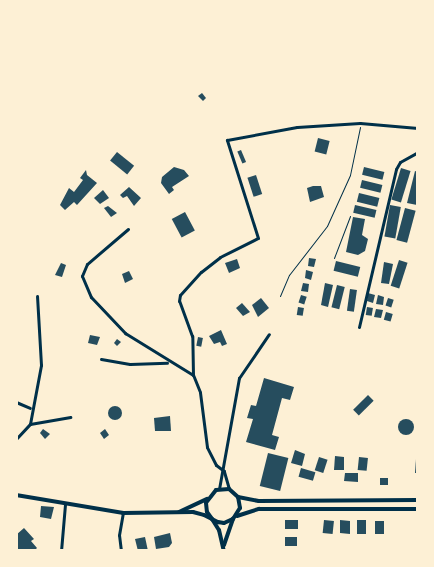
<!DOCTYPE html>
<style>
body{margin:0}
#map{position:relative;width:434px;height:567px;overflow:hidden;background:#fdf0d5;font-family:"Fira Sans",sans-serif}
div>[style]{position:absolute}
.building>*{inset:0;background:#264d5e;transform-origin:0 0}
.round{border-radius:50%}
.path>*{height:1px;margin:-0.5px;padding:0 0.5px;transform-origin:0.5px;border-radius:0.5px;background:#003049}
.minor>*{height:3px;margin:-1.5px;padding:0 1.5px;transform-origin:1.5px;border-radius:1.5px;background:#003049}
.tertiary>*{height:4px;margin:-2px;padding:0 2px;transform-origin:2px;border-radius:2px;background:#003049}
span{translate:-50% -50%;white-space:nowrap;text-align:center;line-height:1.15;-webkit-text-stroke:4px #fdf0d5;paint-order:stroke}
.frame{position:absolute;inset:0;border:18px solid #fdf0d5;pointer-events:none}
</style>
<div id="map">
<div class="building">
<i style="clip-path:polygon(202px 93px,206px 98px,203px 101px,198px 96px)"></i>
<i style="left:318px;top:138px;width:12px;height:14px;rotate:14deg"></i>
<i style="left:241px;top:150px;width:13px;height:4px;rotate:67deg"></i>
<i style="left:117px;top:152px;width:22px;height:11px;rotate:39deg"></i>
<i style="clip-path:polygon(174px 167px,184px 170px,189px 176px,172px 187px,174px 190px,169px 194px,161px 183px,162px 177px)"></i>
<i style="left:364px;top:167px;width:21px;height:8px;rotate:14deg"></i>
<i style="left:401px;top:168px;width:10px;height:33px;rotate:17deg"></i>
<i style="clip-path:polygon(86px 170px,87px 175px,97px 183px,77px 205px,74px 202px,65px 210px,60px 205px,69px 188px,74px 192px,83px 180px,80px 178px)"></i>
<i style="clip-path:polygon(415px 171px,418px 172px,417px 205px,407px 203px)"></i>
<i style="left:256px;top:175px;width:20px;height:9px;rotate:72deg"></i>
<i style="left:362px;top:180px;width:21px;height:8px;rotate:14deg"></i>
<i style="clip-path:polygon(313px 186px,321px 186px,324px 197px,310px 202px,307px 188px)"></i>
<i style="clip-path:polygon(129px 187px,141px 198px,134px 206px,127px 196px,123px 198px,120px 195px)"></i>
<i style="clip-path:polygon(103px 190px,109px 198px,100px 204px,94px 198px)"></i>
<i style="left:359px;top:193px;width:21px;height:9px;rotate:14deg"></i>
<i style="left:355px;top:205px;width:22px;height:8px;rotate:13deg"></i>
<i style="left:390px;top:205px;width:11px;height:32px;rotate:10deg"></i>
<i style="clip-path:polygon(108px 206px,117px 213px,111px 217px,104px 208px)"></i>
<i style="left:405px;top:208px;width:11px;height:33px;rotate:15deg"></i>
<i style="left:185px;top:212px;width:21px;height:15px;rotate:62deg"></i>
<i style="clip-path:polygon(353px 217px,365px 219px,362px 235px,368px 239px,365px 251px,358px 255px,346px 252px)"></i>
<i style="clip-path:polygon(309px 258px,316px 259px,314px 267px,308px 266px)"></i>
<i style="clip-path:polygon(237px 259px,240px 268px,229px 273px,225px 263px)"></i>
<i style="left:399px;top:260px;width:9px;height:27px;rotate:18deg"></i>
<i style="left:336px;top:261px;width:25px;height:10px;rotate:14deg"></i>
<i style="clip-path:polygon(384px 262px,393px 264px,389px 284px,381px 283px)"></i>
<i style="clip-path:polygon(61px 263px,66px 265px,62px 277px,55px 275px)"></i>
<i style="clip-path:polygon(306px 270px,313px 272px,311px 280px,305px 278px)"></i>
<i style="clip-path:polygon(129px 271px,133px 279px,125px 283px,122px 274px)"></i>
<i style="clip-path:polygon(303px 283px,309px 284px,308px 292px,301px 291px)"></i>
<i style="clip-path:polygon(325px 283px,333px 285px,328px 307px,321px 305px)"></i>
<i style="left:337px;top:285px;width:8px;height:23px;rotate:14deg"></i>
<i style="left:350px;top:289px;width:7px;height:22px;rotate:8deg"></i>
<i style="clip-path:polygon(368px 293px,375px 295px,373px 303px,367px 301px)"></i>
<i style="left:301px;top:295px;width:6px;height:8px;rotate:18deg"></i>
<i style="clip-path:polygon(378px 295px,384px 297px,383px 305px,376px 304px)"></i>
<i style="clip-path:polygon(261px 298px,269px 308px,258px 317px,252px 305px)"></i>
<i style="left:388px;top:298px;width:6px;height:8px;rotate:18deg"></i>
<i style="clip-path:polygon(242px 303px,250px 312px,243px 316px,236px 308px)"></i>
<i style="left:298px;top:307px;width:6px;height:8px;rotate:9deg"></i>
<i style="left:367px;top:307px;width:6px;height:8px;rotate:9deg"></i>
<i style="clip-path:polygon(376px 309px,383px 310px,381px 318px,374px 317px)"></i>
<i style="left:386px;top:312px;width:7px;height:8px;rotate:16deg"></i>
<i style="clip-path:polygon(221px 330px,227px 344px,222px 346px,220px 342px,214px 344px,209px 336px)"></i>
<i style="clip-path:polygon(90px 335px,100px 337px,97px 345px,88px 343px)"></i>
<i style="left:198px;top:337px;width:5px;height:9px;rotate:11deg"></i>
<i style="clip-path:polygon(117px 339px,121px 342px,117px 346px,114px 343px)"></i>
<i style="clip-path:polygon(264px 378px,294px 387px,290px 400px,282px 398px,272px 435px,279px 437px,275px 450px,246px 442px,253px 419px,247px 418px,251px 405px,256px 406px)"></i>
<i style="left:368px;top:395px;width:8px;height:21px;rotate:45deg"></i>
<i class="round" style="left:108px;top:406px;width:14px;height:14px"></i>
<i style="clip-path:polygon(170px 416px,171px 431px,155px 431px,154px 418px)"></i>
<i class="round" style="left:398px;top:419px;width:16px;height:16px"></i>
<i style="clip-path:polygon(43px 429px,50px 434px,45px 439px,40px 433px)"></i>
<i style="clip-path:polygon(105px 429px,109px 435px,104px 439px,100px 433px)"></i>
<i style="clip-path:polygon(295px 450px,305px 454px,302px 466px,291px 463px)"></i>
<i style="left:268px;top:453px;width:21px;height:34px;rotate:14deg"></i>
<i style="clip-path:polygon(335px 456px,344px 457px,344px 470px,334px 470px)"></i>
<i style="left:319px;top:457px;width:9px;height:14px;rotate:18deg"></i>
<i style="left:359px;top:457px;width:9px;height:13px;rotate:6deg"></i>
<i style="clip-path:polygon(416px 459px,418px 459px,418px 473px,415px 473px)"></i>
<i style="left:301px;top:468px;width:15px;height:9px;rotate:16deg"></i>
<i style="clip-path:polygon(345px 473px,358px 473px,358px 482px,344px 481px)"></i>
<i style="left:380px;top:478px;width:8px;height:7px"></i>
<i style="clip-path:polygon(41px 506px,54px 507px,51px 519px,40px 517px)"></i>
<i style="left:285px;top:520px;width:13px;height:9px"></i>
<i style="left:324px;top:520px;width:10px;height:13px;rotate:6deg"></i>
<i style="clip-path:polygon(340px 520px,350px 521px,350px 534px,340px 533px)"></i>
<i style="left:357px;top:520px;width:9px;height:14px"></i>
<i style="left:375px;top:521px;width:9px;height:13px"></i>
<i style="clip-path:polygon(24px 528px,34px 539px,31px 541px,37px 548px,34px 551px,16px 549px,16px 535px)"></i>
<i style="clip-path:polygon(170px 533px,172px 543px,169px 547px,156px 549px,154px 537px)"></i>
<i style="clip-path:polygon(145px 537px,148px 551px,138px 551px,135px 539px)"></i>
<i style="left:285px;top:537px;width:12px;height:9px"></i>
</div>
<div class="path">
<i style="left:334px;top:258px;width:45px;rotate:-69.1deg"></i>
<i style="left:280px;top:296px;width:23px;rotate:-67deg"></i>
<i style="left:289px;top:275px;width:62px;rotate:-52.2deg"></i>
<i style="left:327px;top:226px;width:56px;rotate:-65.7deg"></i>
<i style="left:350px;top:175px;width:49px;rotate:-78.2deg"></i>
</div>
<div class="minor">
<i style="left:128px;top:229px;width:54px;rotate:139.5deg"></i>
<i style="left:87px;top:264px;width:13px;rotate:113deg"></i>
<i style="left:82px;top:276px;width:23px;rotate:67deg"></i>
<i style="left:91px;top:297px;width:50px;rotate:46.6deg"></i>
<i style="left:125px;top:333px;width:80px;rotate:31.7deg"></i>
<i style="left:359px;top:327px;width:162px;rotate:-76.8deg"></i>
<i style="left:396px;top:169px;width:8px;rotate:-60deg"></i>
<i style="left:400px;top:162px;width:21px;rotate:-29deg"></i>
<i style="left:101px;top:359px;width:29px;rotate:10deg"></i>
<i style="left:130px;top:364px;width:37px;rotate:-2deg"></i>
<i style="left:16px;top:402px;width:15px;rotate:23deg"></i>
<i style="left:30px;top:424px;width:60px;rotate:-79.4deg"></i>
<i style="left:41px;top:365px;width:69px;rotate:-93.3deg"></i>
<i style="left:16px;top:439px;width:21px;rotate:-47deg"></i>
<i style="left:30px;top:424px;width:41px;rotate:-9.9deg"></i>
<i style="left:219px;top:489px;width:113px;rotate:-79.8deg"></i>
<i style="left:239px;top:378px;width:53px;rotate:-55.7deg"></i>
<i style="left:229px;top:489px;width:19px;rotate:-106deg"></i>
<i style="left:224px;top:471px;width:10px;rotate:-143deg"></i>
<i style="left:216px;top:465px;width:20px;rotate:-117deg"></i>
<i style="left:207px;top:447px;width:55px;rotate:-97.3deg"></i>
<i style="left:200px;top:392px;width:18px;rotate:-112deg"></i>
<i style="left:193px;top:375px;width:39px;rotate:-91deg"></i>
<i style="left:192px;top:336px;width:37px;rotate:-110deg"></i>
<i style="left:179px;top:301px;width:6px;rotate:-81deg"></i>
<i style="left:180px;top:295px;width:31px;rotate:-48deg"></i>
<i style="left:201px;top:272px;width:24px;rotate:-38deg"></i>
<i style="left:220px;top:257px;width:42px;rotate:-26.6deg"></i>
<i style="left:258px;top:238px;width:103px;rotate:-107.6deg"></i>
<i style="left:227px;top:140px;width:71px;rotate:-10.5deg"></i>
<i style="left:297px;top:127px;width:63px;rotate:-3.6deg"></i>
<i style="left:360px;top:123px;width:58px;rotate:4.9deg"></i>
<i style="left:61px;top:551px;width:47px;rotate:-85.1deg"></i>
<i style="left:121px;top:551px;width:16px;rotate:-97deg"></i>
<i style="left:119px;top:535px;width:22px;rotate:-80deg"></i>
</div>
<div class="tertiary">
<i style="left:16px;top:495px;width:109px;rotate:9.5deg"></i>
<i style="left:123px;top:513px;width:70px;rotate:-0.8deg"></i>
<i style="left:193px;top:512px;width:11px;rotate:15deg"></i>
<i style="left:204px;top:515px;width:16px;rotate:27deg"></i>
<i style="left:218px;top:522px;width:6px;rotate:9deg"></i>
<i style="left:224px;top:523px;width:10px;rotate:-24deg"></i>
<i style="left:233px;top:519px;width:13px;rotate:-58deg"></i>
<i style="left:240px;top:508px;width:11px;rotate:-100deg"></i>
<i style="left:238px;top:497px;width:12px;rotate:-138deg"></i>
<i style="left:229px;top:489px;width:13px;rotate:176deg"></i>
<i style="left:216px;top:490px;width:16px;rotate:128deg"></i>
<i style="left:206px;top:503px;width:9px;rotate:84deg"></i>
<i style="left:207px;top:512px;width:9px;rotate:54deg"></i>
<i style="left:212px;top:519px;width:13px;rotate:58deg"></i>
<i style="left:219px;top:530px;width:22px;rotate:77deg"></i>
<i style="left:238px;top:497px;width:21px;rotate:11deg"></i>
<i style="left:259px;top:501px;width:159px;rotate:-0.4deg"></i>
<i style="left:179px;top:512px;width:31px;rotate:-25deg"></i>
<i style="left:237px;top:516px;width:23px;rotate:-18deg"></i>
<i style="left:259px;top:509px;width:159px"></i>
<i style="left:224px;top:545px;width:28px;rotate:-71deg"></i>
</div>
<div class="frame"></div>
</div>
